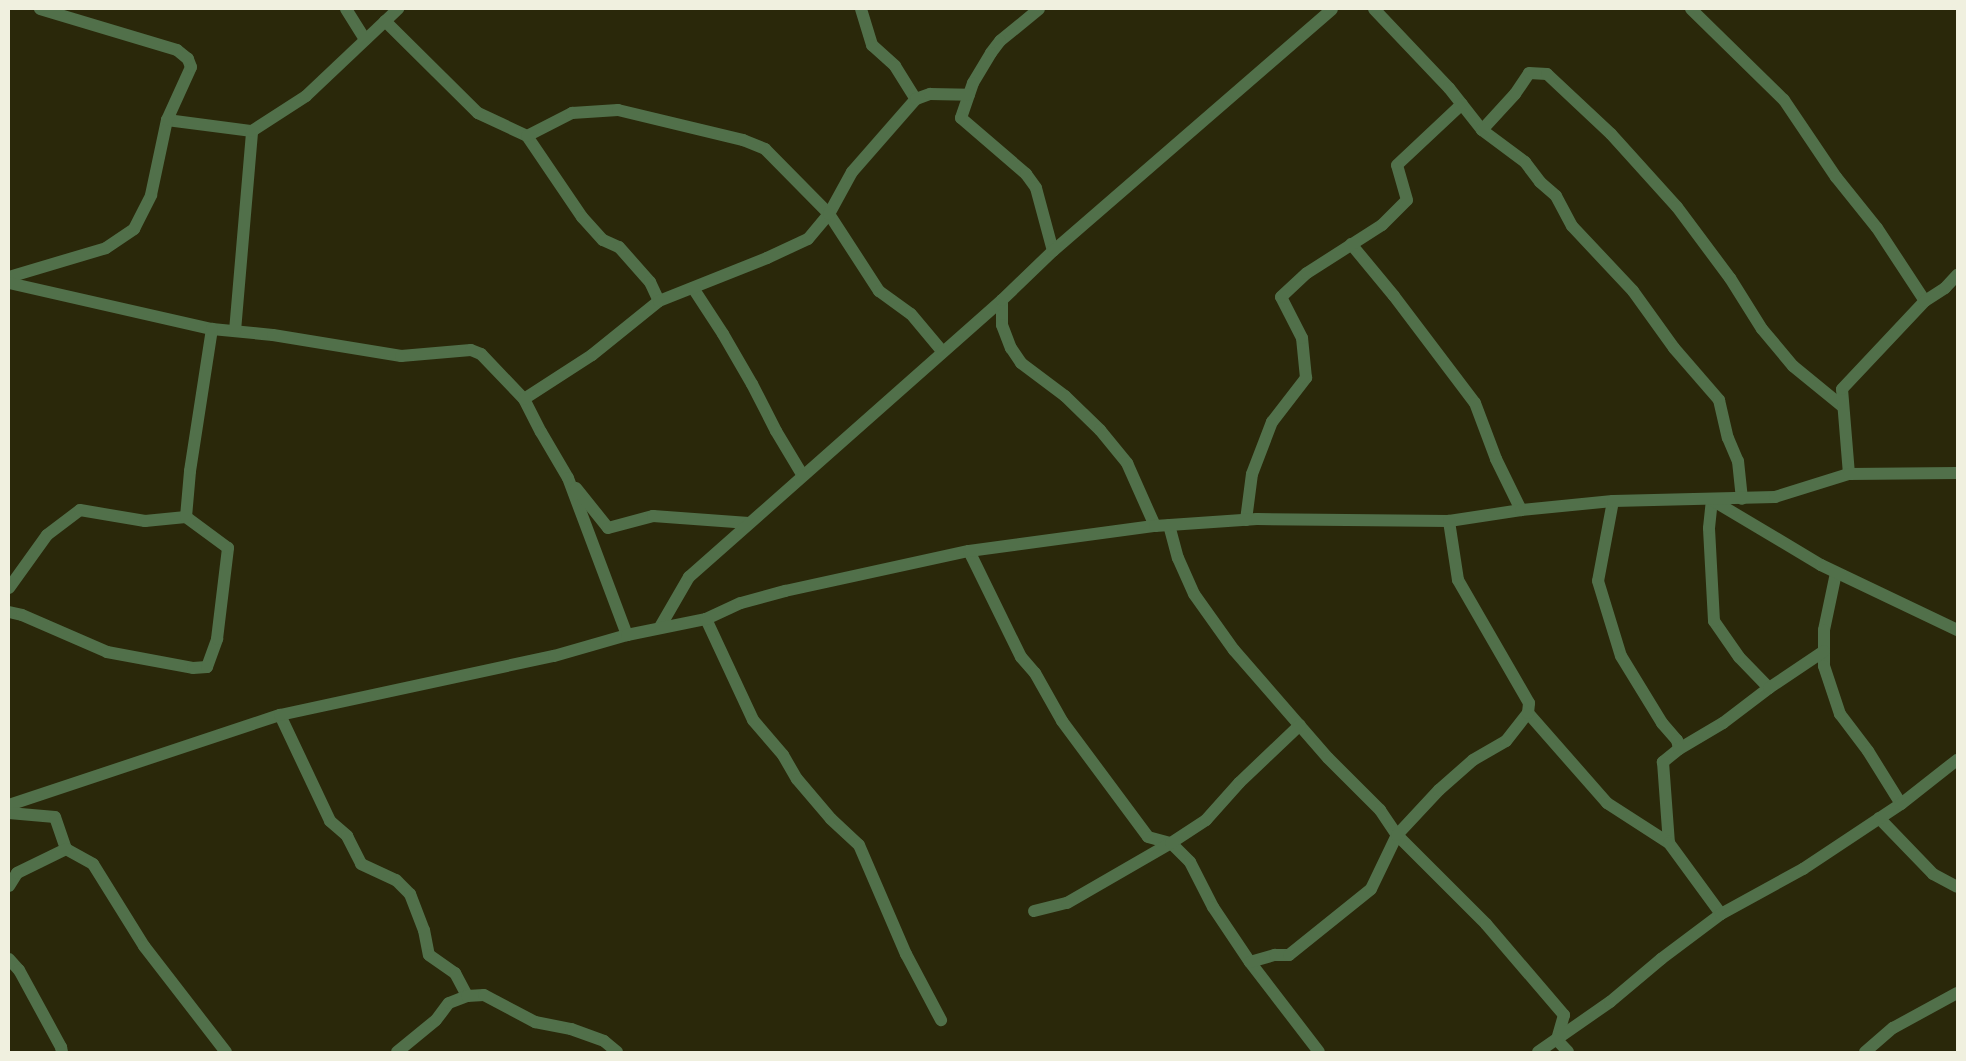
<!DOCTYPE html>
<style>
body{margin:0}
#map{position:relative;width:1966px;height:1061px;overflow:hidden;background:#2a280a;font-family:"Open Sans",sans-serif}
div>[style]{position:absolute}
.street>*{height:12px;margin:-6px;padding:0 6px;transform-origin:6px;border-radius:6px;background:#51704a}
span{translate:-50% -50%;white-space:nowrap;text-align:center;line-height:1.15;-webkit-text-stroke:4px #201f02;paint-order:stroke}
.frame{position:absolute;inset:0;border:10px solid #f0f0df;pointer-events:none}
</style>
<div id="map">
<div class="street">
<i style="left:346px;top:9px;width:36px;rotate:58deg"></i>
<i style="left:861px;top:9px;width:38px;rotate:73deg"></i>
<i style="left:872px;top:45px;width:31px;rotate:42deg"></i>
<i style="left:895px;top:66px;width:39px;rotate:58deg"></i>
<i style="left:1039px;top:9px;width:50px;rotate:140.6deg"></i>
<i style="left:1000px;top:41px;width:15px;rotate:127deg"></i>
<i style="left:991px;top:53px;width:35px;rotate:121deg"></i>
<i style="left:973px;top:83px;width:37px;rotate:109deg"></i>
<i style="left:961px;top:118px;width:86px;rotate:40.7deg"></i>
<i style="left:1026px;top:174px;width:17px;rotate:54deg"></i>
<i style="left:1036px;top:188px;width:65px;rotate:74.9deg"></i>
<i style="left:1374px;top:9px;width:109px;rotate:46.5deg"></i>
<i style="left:1449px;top:88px;width:53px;rotate:51.8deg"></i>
<i style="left:1482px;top:130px;width:54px;rotate:36.7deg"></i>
<i style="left:1525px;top:162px;width:25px;rotate:53deg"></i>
<i style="left:1540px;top:182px;width:21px;rotate:41deg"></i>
<i style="left:1556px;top:196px;width:34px;rotate:62deg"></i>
<i style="left:1572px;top:226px;width:89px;rotate:46.8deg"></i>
<i style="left:1633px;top:291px;width:70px;rotate:54.3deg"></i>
<i style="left:1674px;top:348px;width:69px;rotate:49.1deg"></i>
<i style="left:1719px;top:400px;width:39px;rotate:77deg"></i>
<i style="left:1728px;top:438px;width:25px;rotate:67deg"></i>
<i style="left:1738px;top:461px;width:38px;rotate:84deg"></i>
<i style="left:1691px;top:9px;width:130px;rotate:44.4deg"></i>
<i style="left:1784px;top:100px;width:93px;rotate:56deg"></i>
<i style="left:1836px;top:177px;width:65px;rotate:51.2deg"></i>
<i style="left:1877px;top:228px;width:87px;rotate:56.7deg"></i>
<i style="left:385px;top:21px;width:131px;rotate:44.7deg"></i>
<i style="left:478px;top:113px;width:54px;rotate:25.1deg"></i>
<i style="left:527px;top:136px;width:98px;rotate:55.8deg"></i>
<i style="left:582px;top:217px;width:31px;rotate:48deg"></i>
<i style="left:603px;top:240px;width:17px;rotate:24deg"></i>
<i style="left:619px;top:247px;width:47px;rotate:48.5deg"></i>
<i style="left:650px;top:282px;width:21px;rotate:65deg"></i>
<i style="left:167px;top:120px;width:86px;rotate:7.4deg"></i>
<i style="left:1482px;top:130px;width:49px;rotate:-47.5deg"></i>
<i style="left:1515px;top:94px;width:25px;rotate:-56deg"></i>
<i style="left:1529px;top:73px;width:18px;rotate:3deg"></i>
<i style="left:1547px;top:74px;width:88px;rotate:43.2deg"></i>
<i style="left:1611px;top:134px;width:98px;rotate:47.9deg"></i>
<i style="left:1677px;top:207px;width:89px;rotate:53.3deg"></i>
<i style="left:1730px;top:278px;width:60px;rotate:57.9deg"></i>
<i style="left:1762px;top:329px;width:48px;rotate:50deg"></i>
<i style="left:1793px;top:366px;width:63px;rotate:39.2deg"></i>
<i style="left:527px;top:136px;width:51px;rotate:-27.1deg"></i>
<i style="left:572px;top:113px;width:46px;rotate:-3.7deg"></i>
<i style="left:618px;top:110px;width:129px;rotate:13.5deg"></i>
<i style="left:743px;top:140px;width:24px;rotate:22deg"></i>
<i style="left:765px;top:149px;width:91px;rotate:45.4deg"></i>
<i style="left:829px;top:214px;width:92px;rotate:57deg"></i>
<i style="left:879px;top:291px;width:39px;rotate:36deg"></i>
<i style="left:911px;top:314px;width:48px;rotate:50deg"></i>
<i style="left:1351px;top:244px;width:67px;rotate:50.4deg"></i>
<i style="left:1394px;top:296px;width:134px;rotate:52.9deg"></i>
<i style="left:1475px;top:403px;width:60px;rotate:69.4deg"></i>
<i style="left:1496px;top:459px;width:57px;rotate:63.9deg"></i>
<i style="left:9px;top:277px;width:101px;rotate:-16.6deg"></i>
<i style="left:106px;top:248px;width:34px;rotate:-34deg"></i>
<i style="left:134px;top:229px;width:38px;rotate:-63deg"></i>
<i style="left:151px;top:195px;width:77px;rotate:-78deg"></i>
<i style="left:167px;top:120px;width:58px;rotate:-65.6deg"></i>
<i style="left:191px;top:67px;width:9px;rotate:-111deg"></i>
<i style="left:188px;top:59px;width:14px;rotate:-141deg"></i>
<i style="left:177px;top:50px;width:143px;rotate:-163.3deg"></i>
<i style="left:9px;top:283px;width:208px;rotate:12.8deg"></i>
<i style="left:212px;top:329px;width:61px;rotate:5.6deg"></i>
<i style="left:273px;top:335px;width:130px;rotate:9.3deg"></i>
<i style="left:401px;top:356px;width:70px;rotate:-4.9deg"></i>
<i style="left:471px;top:350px;width:11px;rotate:22deg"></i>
<i style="left:481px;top:354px;width:62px;rotate:46.3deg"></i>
<i style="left:524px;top:399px;width:37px;rotate:63deg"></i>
<i style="left:541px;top:432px;width:53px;rotate:59.6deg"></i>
<i style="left:568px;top:478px;width:168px;rotate:69.4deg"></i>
<i style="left:693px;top:288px;width:55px;rotate:56.9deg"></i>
<i style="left:723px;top:334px;width:58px;rotate:59.9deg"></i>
<i style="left:752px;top:384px;width:53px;rotate:62.9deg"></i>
<i style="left:776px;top:431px;width:52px;rotate:59deg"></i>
<i style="left:1002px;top:300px;width:25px;rotate:90deg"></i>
<i style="left:1002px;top:325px;width:25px;rotate:69deg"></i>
<i style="left:1011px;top:348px;width:18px;rotate:56deg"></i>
<i style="left:1021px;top:363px;width:55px;rotate:36.9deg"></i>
<i style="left:1065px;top:396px;width:49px;rotate:44.2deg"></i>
<i style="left:1100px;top:430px;width:43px;rotate:50.7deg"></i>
<i style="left:1127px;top:463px;width:69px;rotate:66deg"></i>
<i style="left:235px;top:331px;width:201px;rotate:-85.1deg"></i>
<i style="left:252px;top:131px;width:64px;rotate:-32.9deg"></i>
<i style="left:306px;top:96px;width:127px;rotate:-43.4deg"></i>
<i style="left:524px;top:399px;width:81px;rotate:-32.9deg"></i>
<i style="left:592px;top:355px;width:86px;rotate:-38.9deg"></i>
<i style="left:659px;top:301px;width:116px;rotate:-21.7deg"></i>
<i style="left:767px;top:258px;width:45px;rotate:-24.9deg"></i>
<i style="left:808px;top:239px;width:33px;rotate:-50deg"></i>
<i style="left:829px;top:214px;width:48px;rotate:-61.3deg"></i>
<i style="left:852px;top:172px;width:97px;rotate:-48.8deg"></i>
<i style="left:916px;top:99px;width:15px;rotate:-20deg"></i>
<i style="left:930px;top:94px;width:39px;rotate:1deg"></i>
<i style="left:1849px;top:474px;width:85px;rotate:-94.7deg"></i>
<i style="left:1842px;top:389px;width:121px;rotate:-46.7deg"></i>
<i style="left:1925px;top:301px;width:24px;rotate:-33deg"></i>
<i style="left:1945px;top:288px;width:18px;rotate:-47deg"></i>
<i style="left:576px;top:488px;width:51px;rotate:51.3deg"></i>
<i style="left:608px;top:528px;width:47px;rotate:-14.9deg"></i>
<i style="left:653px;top:516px;width:96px;rotate:4.2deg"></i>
<i style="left:1613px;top:501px;width:81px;rotate:100.6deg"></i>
<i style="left:1598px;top:581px;width:78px;rotate:73deg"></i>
<i style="left:1621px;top:656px;width:79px;rotate:58.5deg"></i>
<i style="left:1662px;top:723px;width:23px;rotate:49deg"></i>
<i style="left:1677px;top:740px;width:9px;rotate:77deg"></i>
<i style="left:1679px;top:749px;width:21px;rotate:141deg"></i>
<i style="left:1663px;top:762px;width:81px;rotate:85.8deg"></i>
<i style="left:1246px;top:520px;width:46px;rotate:-82.6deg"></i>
<i style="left:1252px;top:474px;width:56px;rotate:-69deg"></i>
<i style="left:1272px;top:422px;width:56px;rotate:-52.3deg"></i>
<i style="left:1306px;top:378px;width:40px;rotate:-95.7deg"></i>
<i style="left:1302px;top:338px;width:46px;rotate:-117.1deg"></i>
<i style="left:1281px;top:297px;width:35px;rotate:-43deg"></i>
<i style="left:1307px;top:273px;width:89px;rotate:-32.6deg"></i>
<i style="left:1382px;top:225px;width:35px;rotate:-45deg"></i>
<i style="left:1407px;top:200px;width:36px;rotate:-106deg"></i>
<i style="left:1397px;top:165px;width:89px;rotate:-43.2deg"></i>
<i style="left:1169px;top:525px;width:34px;rotate:75deg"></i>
<i style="left:1178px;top:558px;width:39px;rotate:66deg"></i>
<i style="left:1194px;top:594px;width:69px;rotate:54.5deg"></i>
<i style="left:1234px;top:650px;width:143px;rotate:49deg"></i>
<i style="left:1328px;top:758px;width:74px;rotate:45deg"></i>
<i style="left:1380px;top:810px;width:30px;rotate:56deg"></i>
<i style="left:1397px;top:835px;width:126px;rotate:45deg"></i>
<i style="left:1486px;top:924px;width:120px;rotate:49.4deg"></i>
<i style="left:1564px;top:1015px;width:26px;rotate:106deg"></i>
<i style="left:1557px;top:1040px;width:16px;rotate:47deg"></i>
<i style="left:969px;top:551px;width:118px;rotate:63.9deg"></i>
<i style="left:1021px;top:657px;width:21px;rotate:49deg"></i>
<i style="left:1035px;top:673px;width:55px;rotate:60.6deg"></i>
<i style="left:1062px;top:721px;width:144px;rotate:53.4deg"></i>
<i style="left:1148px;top:837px;width:24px;rotate:15deg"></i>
<i style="left:1171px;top:843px;width:27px;rotate:45deg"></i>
<i style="left:1190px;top:862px;width:51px;rotate:62.9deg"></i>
<i style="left:1213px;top:907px;width:66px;rotate:56.1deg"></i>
<i style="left:1250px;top:962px;width:113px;rotate:52.5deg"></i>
<i style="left:1836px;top:573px;width:58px;rotate:101.9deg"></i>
<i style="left:1824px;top:630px;width:36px;rotate:90deg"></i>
<i style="left:1824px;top:666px;width:51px;rotate:71.6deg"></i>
<i style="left:1840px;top:714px;width:46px;rotate:52.9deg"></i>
<i style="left:1868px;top:751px;width:62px;rotate:58.1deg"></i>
<i style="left:9px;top:588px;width:65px;rotate:-54.4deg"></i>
<i style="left:47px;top:535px;width:41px;rotate:-37.1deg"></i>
<i style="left:80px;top:510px;width:66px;rotate:9.6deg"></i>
<i style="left:145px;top:521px;width:41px;rotate:-5.6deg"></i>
<i style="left:9px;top:612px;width:13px;rotate:13deg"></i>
<i style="left:22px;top:615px;width:93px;rotate:23.5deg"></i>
<i style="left:107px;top:652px;width:87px;rotate:10.5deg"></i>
<i style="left:193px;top:668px;width:14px;rotate:-4deg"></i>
<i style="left:207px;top:667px;width:30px;rotate:-70deg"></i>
<i style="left:217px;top:639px;width:92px;rotate:-83.1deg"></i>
<i style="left:228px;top:548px;width:52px;rotate:-143.6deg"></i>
<i style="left:186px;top:517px;width:46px;rotate:-85deg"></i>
<i style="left:190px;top:471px;width:144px;rotate:-81.2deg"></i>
<i style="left:706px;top:619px;width:111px;rotate:65deg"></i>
<i style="left:753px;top:720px;width:46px;rotate:49.4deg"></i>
<i style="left:783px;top:755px;width:28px;rotate:60deg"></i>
<i style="left:797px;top:779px;width:52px;rotate:49.6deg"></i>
<i style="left:831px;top:819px;width:38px;rotate:43deg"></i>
<i style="left:859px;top:845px;width:119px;rotate:66.7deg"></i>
<i style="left:906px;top:954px;width:75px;rotate:62.1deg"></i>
<i style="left:660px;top:627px;width:58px;rotate:-59.9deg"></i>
<i style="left:689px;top:577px;width:418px;rotate:-41.5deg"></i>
<i style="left:1002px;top:300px;width:71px;rotate:-43.9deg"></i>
<i style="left:1053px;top:251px;width:369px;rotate:-40.9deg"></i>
<i style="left:1769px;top:688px;width:43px;rotate:-134.1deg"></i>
<i style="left:1739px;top:657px;width:44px;rotate:-124.8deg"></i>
<i style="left:1714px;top:621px;width:93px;rotate:-93.1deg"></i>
<i style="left:1709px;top:528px;width:28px;rotate:-84deg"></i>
<i style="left:1712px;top:500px;width:127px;rotate:30.8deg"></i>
<i style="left:1821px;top:565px;width:151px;rotate:25.5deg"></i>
<i style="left:1528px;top:713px;width:120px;rotate:48.7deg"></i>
<i style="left:1607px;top:803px;width:74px;rotate:32.8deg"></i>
<i style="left:1669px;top:843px;width:88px;rotate:53.8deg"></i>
<i style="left:280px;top:715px;width:117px;rotate:64.7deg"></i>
<i style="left:330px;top:821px;width:23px;rotate:41deg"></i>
<i style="left:347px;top:836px;width:31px;rotate:63deg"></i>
<i style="left:361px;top:864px;width:38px;rotate:25deg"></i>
<i style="left:396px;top:880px;width:20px;rotate:45deg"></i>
<i style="left:410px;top:894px;width:39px;rotate:69deg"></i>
<i style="left:424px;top:930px;width:25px;rotate:79deg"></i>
<i style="left:429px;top:955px;width:32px;rotate:35deg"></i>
<i style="left:455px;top:973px;width:26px;rotate:62deg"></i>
<i style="left:1679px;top:749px;width:51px;rotate:-30.6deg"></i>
<i style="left:1723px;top:723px;width:58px;rotate:-37.3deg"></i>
<i style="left:1769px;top:688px;width:66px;rotate:-33.9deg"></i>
<i style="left:9px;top:805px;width:286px;rotate:-18.4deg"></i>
<i style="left:280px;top:715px;width:280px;rotate:-12.2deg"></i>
<i style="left:554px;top:656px;width:76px;rotate:-16deg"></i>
<i style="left:627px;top:635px;width:81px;rotate:-11.4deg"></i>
<i style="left:706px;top:619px;width:38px;rotate:-25deg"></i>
<i style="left:741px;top:603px;width:46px;rotate:-15.3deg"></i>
<i style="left:785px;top:591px;width:188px;rotate:-12.3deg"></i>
<i style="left:969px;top:551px;width:188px;rotate:-7.7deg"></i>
<i style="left:1155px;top:526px;width:102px;rotate:-3.9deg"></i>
<i style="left:1257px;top:519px;width:192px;rotate:0.6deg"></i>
<i style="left:1449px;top:521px;width:73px;rotate:-8.7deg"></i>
<i style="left:1521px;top:510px;width:92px;rotate:-5.6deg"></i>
<i style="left:1613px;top:501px;width:162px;rotate:-1.4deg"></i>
<i style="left:1775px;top:497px;width:77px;rotate:-17.3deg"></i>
<i style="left:1849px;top:474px;width:108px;rotate:-0.5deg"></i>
<i style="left:9px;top:813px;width:46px;rotate:5deg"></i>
<i style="left:55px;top:817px;width:34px;rotate:71deg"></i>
<i style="left:66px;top:849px;width:31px;rotate:29deg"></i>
<i style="left:93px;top:864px;width:97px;rotate:58.1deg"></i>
<i style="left:144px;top:946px;width:134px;rotate:52.3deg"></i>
<i style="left:1879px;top:818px;width:78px;rotate:46deg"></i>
<i style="left:1933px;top:874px;width:27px;rotate:28deg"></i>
<i style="left:9px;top:886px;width:15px;rotate:-58deg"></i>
<i style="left:17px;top:873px;width:55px;rotate:-26.1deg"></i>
<i style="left:1034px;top:911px;width:34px;rotate:-14deg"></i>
<i style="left:1067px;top:903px;width:120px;rotate:-30deg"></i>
<i style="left:1171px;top:843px;width:42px;rotate:-33.3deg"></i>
<i style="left:1206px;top:820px;width:50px;rotate:-48.3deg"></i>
<i style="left:1239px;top:783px;width:84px;rotate:-43.6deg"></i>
<i style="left:9px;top:959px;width:15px;rotate:48deg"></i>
<i style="left:19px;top:970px;width:88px;rotate:61.4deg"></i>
<i style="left:61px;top:1047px;width:5px;rotate:79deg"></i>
<i style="left:1250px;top:962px;width:26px;rotate:-16deg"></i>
<i style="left:1275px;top:955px;width:14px"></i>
<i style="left:1289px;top:955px;width:105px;rotate:-38.8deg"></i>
<i style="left:1371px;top:889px;width:60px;rotate:-64.3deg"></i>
<i style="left:1397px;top:835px;width:62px;rotate:-47deg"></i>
<i style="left:1439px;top:790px;width:45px;rotate:-41.4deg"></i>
<i style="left:1473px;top:760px;width:38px;rotate:-30deg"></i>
<i style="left:1506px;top:741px;width:36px;rotate:-52deg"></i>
<i style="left:1528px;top:713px;width:10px;rotate:-84deg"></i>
<i style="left:1529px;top:703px;width:142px;rotate:-120deg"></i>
<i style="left:1458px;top:580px;width:60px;rotate:-98.7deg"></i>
<i style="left:397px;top:1052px;width:50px;rotate:-39.4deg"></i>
<i style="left:436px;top:1020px;width:21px;rotate:-53deg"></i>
<i style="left:449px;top:1003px;width:19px;rotate:-21deg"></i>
<i style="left:467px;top:996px;width:17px;rotate:-3deg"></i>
<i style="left:484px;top:995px;width:58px;rotate:27.9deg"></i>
<i style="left:535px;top:1022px;width:37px;rotate:11deg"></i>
<i style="left:571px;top:1029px;width:35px;rotate:20deg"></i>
<i style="left:604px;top:1041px;width:17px;rotate:40deg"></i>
<i style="left:1538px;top:1052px;width:88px;rotate:-34.8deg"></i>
<i style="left:1610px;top:1002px;width:67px;rotate:-40.1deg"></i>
<i style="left:1661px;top:959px;width:75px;rotate:-36.9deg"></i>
<i style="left:1721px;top:914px;width:94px;rotate:-28.8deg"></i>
<i style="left:1803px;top:869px;width:118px;rotate:-33.6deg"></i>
<i style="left:1901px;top:804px;width:71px;rotate:-38.2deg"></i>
<i style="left:1865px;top:1052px;width:37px;rotate:-41deg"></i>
<i style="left:1893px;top:1028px;width:73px;rotate:-28.7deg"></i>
</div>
<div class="frame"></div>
</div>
